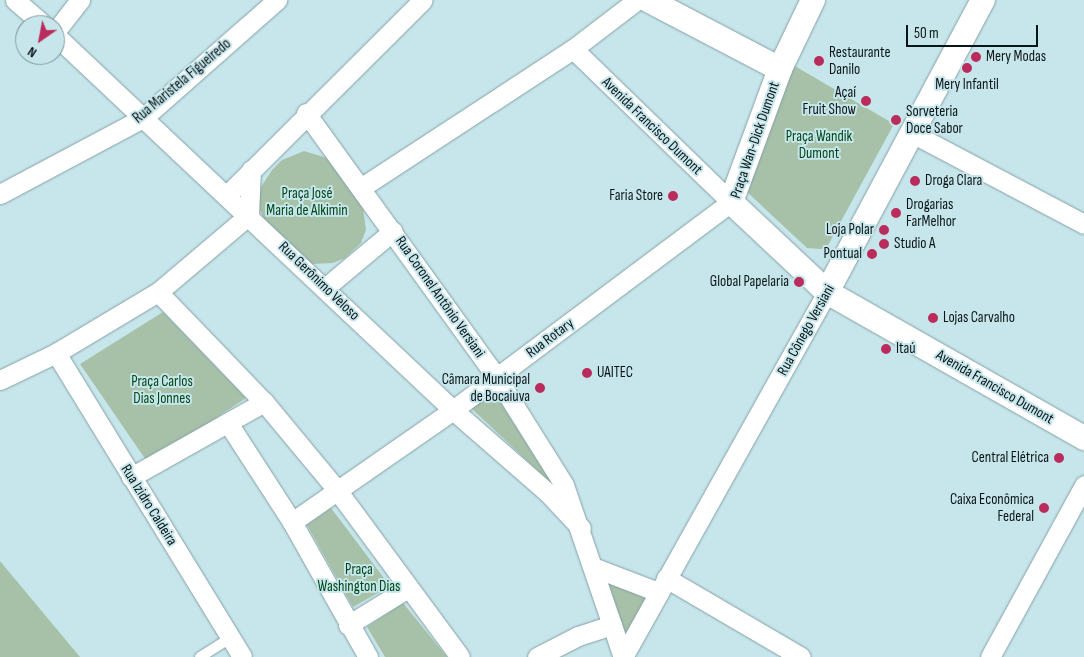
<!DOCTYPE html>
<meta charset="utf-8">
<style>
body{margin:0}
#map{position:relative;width:1084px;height:657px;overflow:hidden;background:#c7e6eb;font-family:"Sofia Sans Condensed",sans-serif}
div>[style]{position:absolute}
.green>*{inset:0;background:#a7c1a9}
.roads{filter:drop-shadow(0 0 1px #84a1a6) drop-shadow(0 0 1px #84a1a6)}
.service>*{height:10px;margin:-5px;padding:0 5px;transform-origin:5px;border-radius:5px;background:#fff}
.minor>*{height:19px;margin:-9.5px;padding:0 9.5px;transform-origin:9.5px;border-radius:9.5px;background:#fff}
.tertiary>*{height:24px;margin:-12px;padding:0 12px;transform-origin:12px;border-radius:12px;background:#fff}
.dots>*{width:14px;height:14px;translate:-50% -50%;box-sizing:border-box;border:2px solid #c7e6eb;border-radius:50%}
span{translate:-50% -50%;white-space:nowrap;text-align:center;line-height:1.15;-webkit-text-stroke:4px #c7e6eb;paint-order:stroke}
.poi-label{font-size:15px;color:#0a1517}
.left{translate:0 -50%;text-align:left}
.right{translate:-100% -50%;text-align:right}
.street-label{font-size:15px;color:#0a1517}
.park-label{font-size:15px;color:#004716}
.north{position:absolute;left:15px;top:15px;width:50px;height:50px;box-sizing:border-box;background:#c7e6eb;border:1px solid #7b9296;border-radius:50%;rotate:213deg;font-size:14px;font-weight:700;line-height:20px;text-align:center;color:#0a1517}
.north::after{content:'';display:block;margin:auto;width:18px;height:22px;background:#ba2c5c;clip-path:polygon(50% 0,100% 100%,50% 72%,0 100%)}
.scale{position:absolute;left:906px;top:25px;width:132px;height:22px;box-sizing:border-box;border:2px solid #0a1517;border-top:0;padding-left:6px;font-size:15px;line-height:18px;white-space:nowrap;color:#0a1517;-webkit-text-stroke:4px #c7e6eb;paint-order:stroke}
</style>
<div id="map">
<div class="green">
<i style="clip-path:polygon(793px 65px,894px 124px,827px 247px,821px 249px,807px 248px,745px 190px)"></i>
<i style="clip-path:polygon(304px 151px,327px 158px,363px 208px,366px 230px,361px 243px,345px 258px,333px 263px,313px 264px,304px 260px,263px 218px,257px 201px,259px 190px,272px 170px,282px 160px)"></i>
<i style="clip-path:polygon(163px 312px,246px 398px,148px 463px,80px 364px)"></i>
<i style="clip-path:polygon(494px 392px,553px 485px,471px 408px)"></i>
<i style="clip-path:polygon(331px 508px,390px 586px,353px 607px,307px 525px)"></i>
<i style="clip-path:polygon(0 561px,80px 657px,0 657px)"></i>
<i style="clip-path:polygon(606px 580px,646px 598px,626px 636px)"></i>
<i style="clip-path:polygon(403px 603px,447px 657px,385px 657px,367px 627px)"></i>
</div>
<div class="roads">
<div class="service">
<i style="left:200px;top:657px;width:36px;rotate:-32deg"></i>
</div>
<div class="minor">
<i style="left:15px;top:0;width:38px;rotate:41deg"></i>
<i style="left:55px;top:32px;width:41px;rotate:-52deg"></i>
<i style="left:55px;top:35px;width:547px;rotate:43.3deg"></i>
<i style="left:453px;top:410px;width:126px;rotate:41.1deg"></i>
<i style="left:548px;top:493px;width:48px;rotate:46.7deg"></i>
<i style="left:306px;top:113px;width:327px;rotate:54.2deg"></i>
<i style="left:497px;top:378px;width:126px;rotate:57.9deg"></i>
<i style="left:564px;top:485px;width:182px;rotate:71.1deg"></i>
<i style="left:912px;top:133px;width:195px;rotate:27.9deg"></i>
<i style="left:362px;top:187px;width:252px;rotate:-33.2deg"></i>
<i style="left:573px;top:49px;width:81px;rotate:-37.4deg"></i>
<i style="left:0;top:194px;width:162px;rotate:-28deg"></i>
<i style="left:143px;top:118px;width:179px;rotate:-41.4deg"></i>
<i style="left:227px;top:195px;width:276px;rotate:-44.9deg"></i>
<i style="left:249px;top:215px;width:45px;rotate:-87.5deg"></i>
<i style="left:326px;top:287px;width:87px;rotate:-39.9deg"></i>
<i style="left:158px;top:292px;width:153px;rotate:46.1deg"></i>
<i style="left:264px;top:402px;width:114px;rotate:50.3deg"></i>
<i style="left:337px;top:490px;width:207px;rotate:53.6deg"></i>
<i style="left:56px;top:353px;width:356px;rotate:58.5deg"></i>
<i style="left:0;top:380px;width:62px;rotate:-25.7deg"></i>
<i style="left:56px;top:353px;width:119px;rotate:-30.9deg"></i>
<i style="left:158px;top:292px;width:119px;rotate:-40.2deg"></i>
<i style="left:228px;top:423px;width:118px;rotate:57.1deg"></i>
<i style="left:292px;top:522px;width:155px;rotate:60.6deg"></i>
<i style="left:131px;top:477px;width:153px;rotate:-29.4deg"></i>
<i style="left:292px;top:522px;width:196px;rotate:-34.8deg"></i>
<i style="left:453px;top:410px;width:347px;rotate:-36.8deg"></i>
<i style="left:731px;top:202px;width:220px;rotate:-135.9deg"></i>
<i style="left:593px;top:567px;width:70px;rotate:21deg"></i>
<i style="left:666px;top:578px;width:156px;rotate:30.3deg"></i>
<i style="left:348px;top:625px;width:70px;rotate:-31.7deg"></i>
<i style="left:537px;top:657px;width:46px;rotate:-27.1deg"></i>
<i style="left:578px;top:636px;width:36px;rotate:-18deg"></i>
<i style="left:623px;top:657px;width:418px;rotate:-60.8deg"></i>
<i style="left:990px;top:657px;width:196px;rotate:-61.3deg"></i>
</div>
<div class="tertiary">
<i style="left:648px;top:0;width:149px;rotate:27.6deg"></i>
<i style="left:813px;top:0;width:76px;rotate:115.6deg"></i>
<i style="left:780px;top:69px;width:142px;rotate:110.2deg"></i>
<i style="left:731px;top:202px;width:132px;rotate:43.2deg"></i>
<i style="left:827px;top:292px;width:296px;rotate:29.6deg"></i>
<i style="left:827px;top:292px;width:331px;rotate:-61.9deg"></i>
</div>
</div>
<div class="dots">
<i style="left:976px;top:57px;background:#ba2c5c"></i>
<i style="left:819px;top:61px;background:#ba2c5c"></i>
<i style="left:967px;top:68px;background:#ba2c5c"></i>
<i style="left:866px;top:101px;background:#ba2c5c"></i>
<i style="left:896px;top:120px;background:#ba2c5c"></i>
<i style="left:915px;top:181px;background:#ba2c5c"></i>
<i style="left:673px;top:196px;background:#ba2c5c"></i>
<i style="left:896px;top:213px;background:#ba2c5c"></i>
<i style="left:884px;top:230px;background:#ba2c5c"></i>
<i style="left:884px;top:244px;background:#ba2c5c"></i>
<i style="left:872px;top:254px;background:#ba2c5c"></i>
<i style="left:799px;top:282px;background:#ba2c5c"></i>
<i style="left:933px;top:318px;background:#ba2c5c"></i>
<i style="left:886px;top:349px;background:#ba2c5c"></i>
<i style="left:587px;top:373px;background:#ba2c5c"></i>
<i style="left:540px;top:388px;background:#ba2c5c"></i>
<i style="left:1059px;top:458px;background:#ba2c5c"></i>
<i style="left:1044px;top:508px;background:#ba2c5c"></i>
</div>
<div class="poi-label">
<span class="left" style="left:829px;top:61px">Restaurante<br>Danilo</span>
<span class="left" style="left:986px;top:57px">Mery Modas</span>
<span style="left:967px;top:85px">Mery Infantil</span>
<span class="right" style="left:856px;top:101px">Açaí<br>Fruit Show</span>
<span class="left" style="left:906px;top:120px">Sorveteria<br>Doce Sabor</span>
<span class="left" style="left:925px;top:181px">Droga Clara</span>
<span class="right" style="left:663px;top:196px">Faria Store</span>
<span class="left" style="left:906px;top:213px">Drogarias<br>FarMelhor</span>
<span class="right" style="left:874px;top:230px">Loja Polar</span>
<span class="left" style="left:894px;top:244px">Studio A</span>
<span class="right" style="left:862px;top:254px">Pontual</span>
<span class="right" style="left:789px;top:282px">Global Papelaria</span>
<span class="left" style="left:943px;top:318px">Lojas Carvalho</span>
<span class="left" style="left:896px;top:349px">Itaú</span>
<span class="left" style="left:597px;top:373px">UAITEC</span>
<span class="right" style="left:530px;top:388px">Câmara Municipal<br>de Bocaiuva</span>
<span class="right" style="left:1049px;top:458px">Central Elétrica</span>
<span class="right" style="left:1034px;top:508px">Caixa Econômica<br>Federal</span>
</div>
<div class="street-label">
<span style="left:182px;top:81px;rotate:-40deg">Rua Maristela Figueiredo</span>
<span style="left:652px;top:126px;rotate:44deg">Avenida Francisco Dumont</span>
<span style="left:755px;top:140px;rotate:-71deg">Praça Wan-Dick Dumont</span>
<span style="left:319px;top:281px;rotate:44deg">Rua Gerônimo Veloso</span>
<span style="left:440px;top:297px;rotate:55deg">Rua Coronel Antônio Versiani</span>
<span style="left:806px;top:330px;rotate:-61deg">Rua Cônego Versiani</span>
<span style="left:550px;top:338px;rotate:-37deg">Rua Rotary</span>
<span style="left:995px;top:387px;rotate:30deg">Avenida Francisco Dumont</span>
<span style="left:149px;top:505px;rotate:58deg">Rua Izidro Caldeira</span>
</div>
<div class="park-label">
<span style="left:819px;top:145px">Praça Wandik<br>Dumont</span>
<span style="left:307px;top:202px">Praça José<br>Maria de Alkimin</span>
<span style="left:162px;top:390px">Praça Carlos<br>Dias Jonnes</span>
<span style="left:359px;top:578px">Praça<br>Washington Dias</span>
</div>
<div class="north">N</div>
<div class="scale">50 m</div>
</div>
